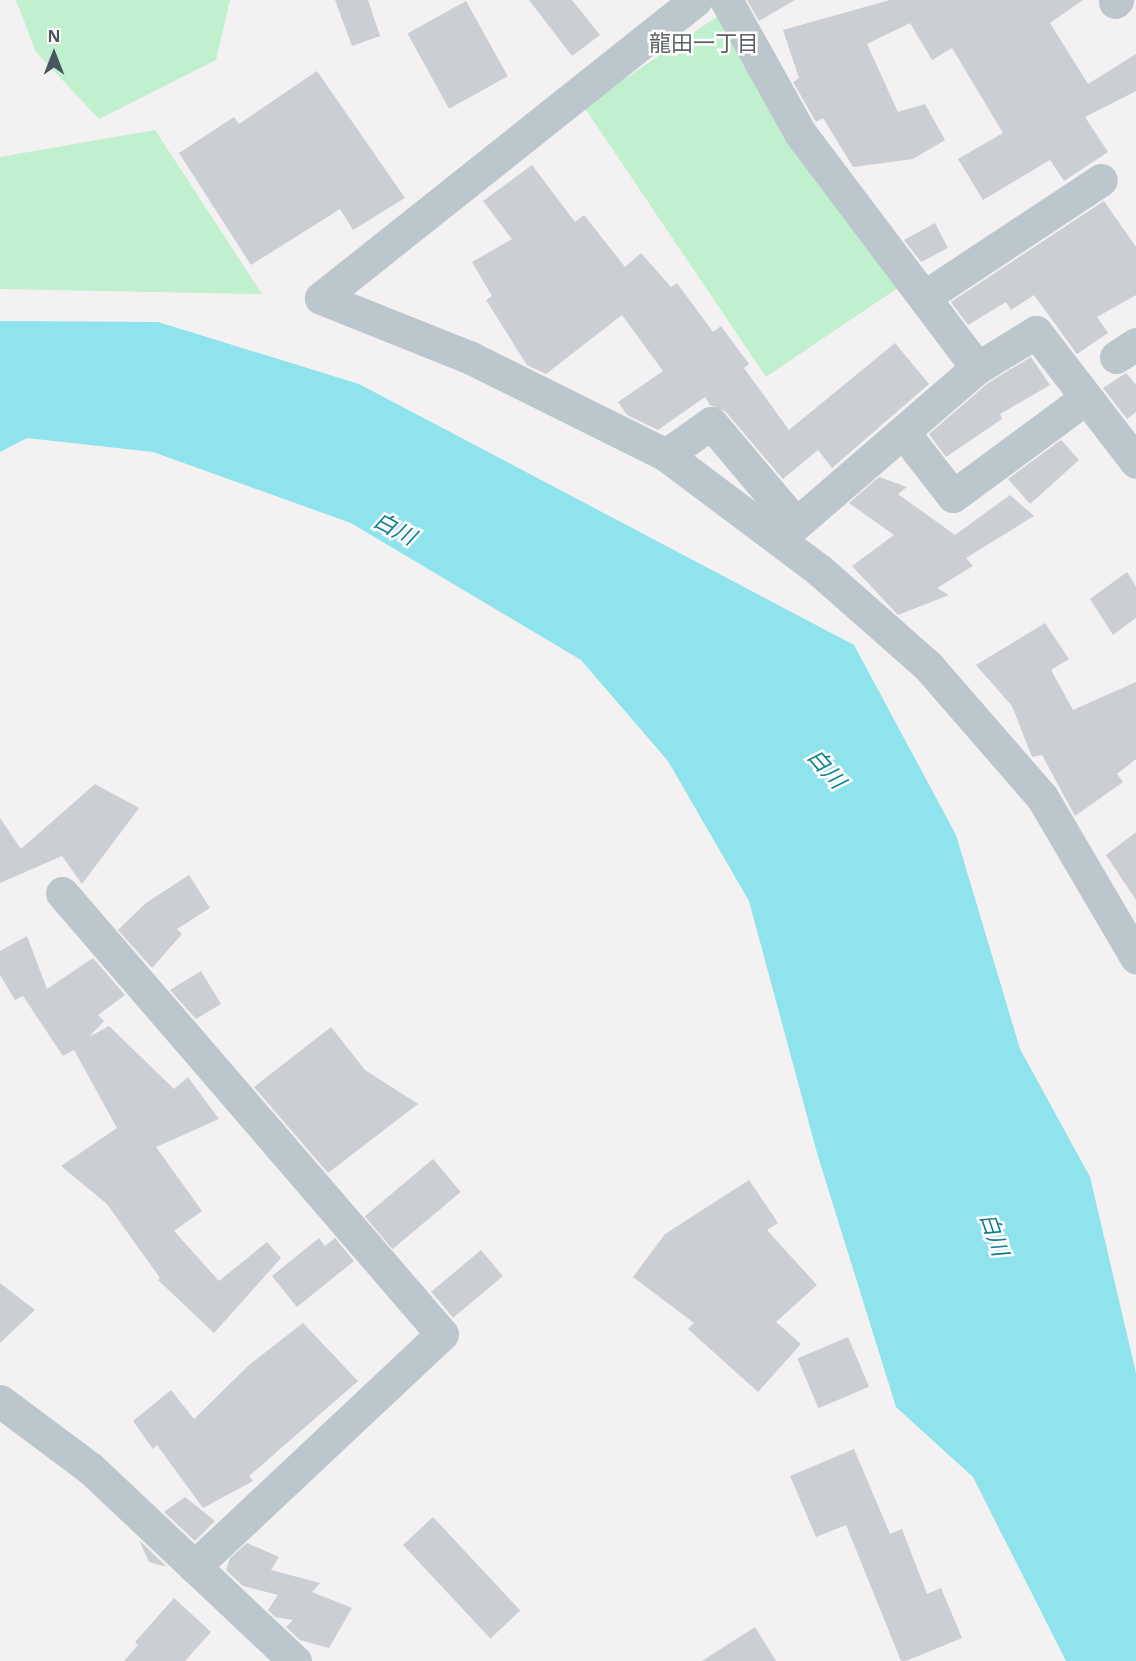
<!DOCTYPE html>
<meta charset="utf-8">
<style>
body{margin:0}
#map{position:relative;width:1136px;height:1661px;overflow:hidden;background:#f3f1f1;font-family:"Noto Sans","Noto Sans JP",sans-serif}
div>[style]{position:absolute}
.green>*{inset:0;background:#c0f0cd;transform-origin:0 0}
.water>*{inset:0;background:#8ee3ec}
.building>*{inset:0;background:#cbced3;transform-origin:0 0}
.minor>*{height:33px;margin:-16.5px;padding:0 16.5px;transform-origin:16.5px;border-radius:16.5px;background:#bcc7cd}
span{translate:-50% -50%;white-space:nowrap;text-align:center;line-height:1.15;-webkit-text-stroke:5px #fff;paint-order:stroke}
.neighbourhood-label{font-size:22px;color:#5d6266}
.water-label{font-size:22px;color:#0e818e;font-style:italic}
.north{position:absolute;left:24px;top:24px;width:60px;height:60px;-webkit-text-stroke:4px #fff;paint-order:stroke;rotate:0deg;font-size:16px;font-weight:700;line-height:24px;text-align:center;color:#48565e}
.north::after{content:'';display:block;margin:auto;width:21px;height:27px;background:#48565e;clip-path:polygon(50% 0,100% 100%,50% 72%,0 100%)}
</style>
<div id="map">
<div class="green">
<i style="clip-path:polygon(16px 0,230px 0,216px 60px,99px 119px,36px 52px)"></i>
<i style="left:718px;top:16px;width:326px;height:162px;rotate:56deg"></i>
<i style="clip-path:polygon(155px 130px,262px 294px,0 289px,0 157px)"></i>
</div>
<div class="water">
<i style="clip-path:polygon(0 321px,158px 322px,359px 384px,854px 645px,956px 835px,1020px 1049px,1090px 1177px,1136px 1373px,1136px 1661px,1066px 1661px,973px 1477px,896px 1407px,817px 1153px,749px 901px,668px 761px,581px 660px,351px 523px,153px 452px,27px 438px,0 452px)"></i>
</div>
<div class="building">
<i style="clip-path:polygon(335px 0,368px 0,380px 36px,352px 46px)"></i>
<i style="clip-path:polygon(529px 0,572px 0,600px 35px,572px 56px)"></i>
<i style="clip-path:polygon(747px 0,795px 0,759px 21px)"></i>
<i style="clip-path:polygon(890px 0,1083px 0,1050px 23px,1088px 84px,1136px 54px,1136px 91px,1085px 117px,1108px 152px,1064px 181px,1050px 160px,983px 200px,958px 159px,1003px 133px,952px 48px,932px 60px,910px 23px,867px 44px,898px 112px,925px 104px,945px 140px,913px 159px,853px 167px,823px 118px,816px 122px,793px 82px,799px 78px,783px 30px)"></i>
<i style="left:466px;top:1px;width:86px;height:67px;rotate:61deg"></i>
<i style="clip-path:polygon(317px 71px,405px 198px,353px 230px,340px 209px,251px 265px,179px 153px,234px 117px,239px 124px)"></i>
<i style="clip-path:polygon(532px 165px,575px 222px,584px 215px,625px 267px,641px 253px,671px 287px,677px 283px,713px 332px,721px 326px,749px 364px,744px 368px,789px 430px,895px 343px,929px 384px,832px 468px,818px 450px,783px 479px,725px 411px,710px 405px,705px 397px,658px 430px,627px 415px,618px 402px,663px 371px,622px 315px,546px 374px,527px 365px,486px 300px,492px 296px,472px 262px,512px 239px,483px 201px)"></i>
<i style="clip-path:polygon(1104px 201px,1136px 247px,1136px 295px,1097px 317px,1108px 333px,1077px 354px,1034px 295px,1011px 310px,1006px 302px,968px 325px,951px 302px)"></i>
<i style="clip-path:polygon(935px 223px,948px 248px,921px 262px,904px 240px)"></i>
<i style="clip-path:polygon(1031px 357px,1050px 385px,1000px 414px,1002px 419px,946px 457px,929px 434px,988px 383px)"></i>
<i style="clip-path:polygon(1126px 373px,1136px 385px,1136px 412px,1127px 419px,1103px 388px)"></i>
<i style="clip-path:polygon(1061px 440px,1079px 460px,1030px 504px,1008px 479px)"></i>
<i style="clip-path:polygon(879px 477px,907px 487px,898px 494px,955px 535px,1010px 495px,1034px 516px,966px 558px,973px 566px,937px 588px,949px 595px,898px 615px,852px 566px,894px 535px,849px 503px)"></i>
<i style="clip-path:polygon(1127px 572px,1136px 587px,1136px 618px,1113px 635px,1090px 599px)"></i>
<i style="clip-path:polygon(1045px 623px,1069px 659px,1051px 670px,1073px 710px,1136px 682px,1136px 759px,1117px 774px,1123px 782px,1075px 816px,1042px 755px,1032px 757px,1012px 706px,976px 665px)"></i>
<i style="clip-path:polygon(95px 784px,139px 808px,82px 884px,62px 856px,0 883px,0 818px,21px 849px)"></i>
<i style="clip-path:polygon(1136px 832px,1136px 900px,1106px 855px)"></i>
<i style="clip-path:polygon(189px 875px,210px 908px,177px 929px,182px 934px,152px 968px,118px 930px,146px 903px)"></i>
<i style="clip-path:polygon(27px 936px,47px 989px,93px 958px,125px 995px,98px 1015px,104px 1021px,89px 1037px,109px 1026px,174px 1089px,188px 1077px,219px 1119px,156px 1147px,202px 1211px,174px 1231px,219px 1281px,267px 1242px,281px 1258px,214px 1333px,158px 1280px,160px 1278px,107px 1204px,61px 1166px,117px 1128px,74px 1050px,63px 1056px,23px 996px,15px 1000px,0 975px,0 951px)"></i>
<i style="clip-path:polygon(201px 971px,221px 1004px,196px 1019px,170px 990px)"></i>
<i style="clip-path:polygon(331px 1027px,365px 1070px,418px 1104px,328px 1173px,254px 1087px)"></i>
<i style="left:433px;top:1159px;width:43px;height:89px;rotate:50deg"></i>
<i style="clip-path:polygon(749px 1180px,778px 1223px,767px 1230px,817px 1285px,776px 1322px,801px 1344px,758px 1392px,688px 1329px,694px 1323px,633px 1277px,665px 1234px)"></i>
<i style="clip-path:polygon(319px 1238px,325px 1246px,335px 1238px,354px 1261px,297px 1307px,272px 1276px)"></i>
<i style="left:481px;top:1250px;width:34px;height:65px;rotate:50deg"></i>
<i style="clip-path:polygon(0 1283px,35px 1310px,0 1343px)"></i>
<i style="clip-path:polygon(303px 1323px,358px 1381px,249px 1476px,253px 1481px,203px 1508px,157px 1445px,153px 1449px,133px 1421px,171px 1390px,194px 1419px,249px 1365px)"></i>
<i style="left:848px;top:1337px;width:54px;height:55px;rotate:67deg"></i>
<i style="clip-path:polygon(854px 1449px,890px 1534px,902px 1529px,927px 1594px,941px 1588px,962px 1638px,906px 1661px,901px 1661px,846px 1525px,816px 1537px,790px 1476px)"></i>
<i style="clip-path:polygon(185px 1497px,215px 1521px,195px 1541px,164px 1512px)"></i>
<i style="left:433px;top:1517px;width:128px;height:41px;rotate:47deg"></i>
<i style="clip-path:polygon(139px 1540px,167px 1567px,149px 1562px)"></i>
<i style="clip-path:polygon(247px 1543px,279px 1557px,271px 1570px,320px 1583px,312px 1592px,352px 1608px,329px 1648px,300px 1640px,286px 1627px,293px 1620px,275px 1617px,268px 1610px,278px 1595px,243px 1586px,226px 1570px,230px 1558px)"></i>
<i style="clip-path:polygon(174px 1598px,211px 1632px,185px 1661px,124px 1661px,138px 1645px,135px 1642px)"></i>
<i style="clip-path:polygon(755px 1627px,776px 1661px,702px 1661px)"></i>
</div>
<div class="minor">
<i style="left:726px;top:0;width:152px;rotate:60.9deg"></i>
<i style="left:800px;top:133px;width:294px;rotate:53deg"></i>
<i style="left:977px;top:368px;width:69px;rotate:-31.4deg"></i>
<i style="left:1036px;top:332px;width:164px;rotate:52.4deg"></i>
<i style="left:1115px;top:2px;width:3px;rotate:-45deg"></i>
<i style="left:924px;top:297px;width:212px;rotate:-33.5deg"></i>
<i style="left:321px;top:298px;width:162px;rotate:21.8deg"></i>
<i style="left:471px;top:358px;width:218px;rotate:26.4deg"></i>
<i style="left:666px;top:455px;width:190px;rotate:36.9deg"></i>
<i style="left:818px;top:569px;width:147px;rotate:41.4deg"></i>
<i style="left:928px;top:666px;width:174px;rotate:49deg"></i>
<i style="left:1042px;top:797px;width:186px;rotate:59.6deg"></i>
<i style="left:321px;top:298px;width:479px;rotate:-38.5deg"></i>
<i style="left:1116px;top:357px;width:24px;rotate:-33deg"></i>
<i style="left:903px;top:432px;width:81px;rotate:52deg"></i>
<i style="left:953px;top:496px;width:165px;rotate:-36.4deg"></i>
<i style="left:666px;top:455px;width:55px;rotate:-35.4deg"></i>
<i style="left:711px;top:423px;width:132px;rotate:49.9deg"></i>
<i style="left:796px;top:524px;width:239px;rotate:-40.8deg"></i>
<i style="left:62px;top:893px;width:582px;rotate:49.25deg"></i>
<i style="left:442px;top:1334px;width:340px;rotate:136.8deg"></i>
<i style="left:0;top:1401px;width:112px;rotate:36.7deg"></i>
<i style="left:90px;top:1468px;width:282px;rotate:43.3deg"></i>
</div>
<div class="neighbourhood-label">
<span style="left:704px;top:43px">龍田一丁目</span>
</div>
<div class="water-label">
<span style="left:395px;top:528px;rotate:28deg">白川</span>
<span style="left:827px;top:768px;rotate:49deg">白川</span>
<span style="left:995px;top:1234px;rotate:71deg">白川</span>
</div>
<div class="north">N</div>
</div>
